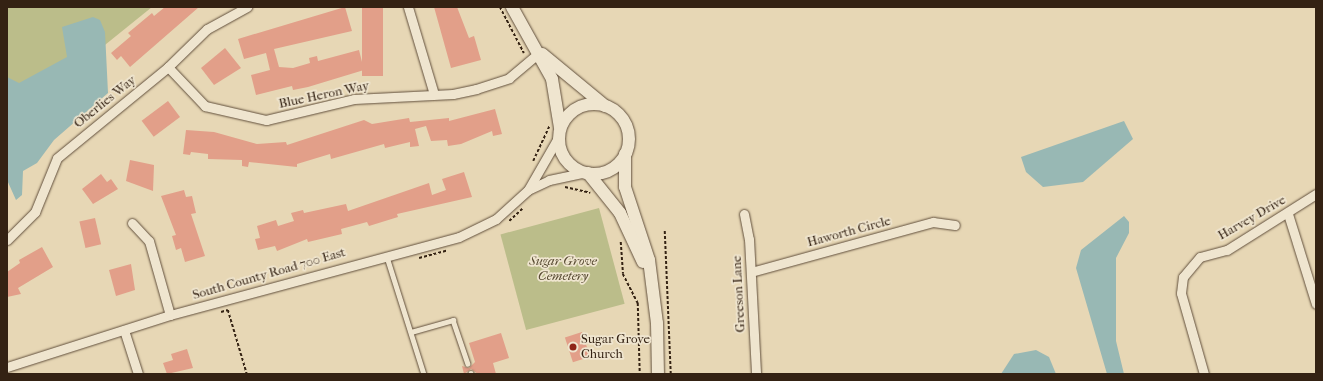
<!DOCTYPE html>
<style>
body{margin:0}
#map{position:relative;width:1323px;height:381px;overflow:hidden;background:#e7d7b5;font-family:"IM FELL French Canon",serif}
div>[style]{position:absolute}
.green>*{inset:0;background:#bbbd8a;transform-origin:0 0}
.water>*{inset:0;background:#98b8b4}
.building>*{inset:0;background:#e29f89;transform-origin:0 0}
.path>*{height:1.5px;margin-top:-0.75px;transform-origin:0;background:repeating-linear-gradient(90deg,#342213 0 3px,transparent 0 5px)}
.roads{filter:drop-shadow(0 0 1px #614f3c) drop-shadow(0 0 1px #614f3c)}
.lane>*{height:4.5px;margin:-2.25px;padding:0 2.25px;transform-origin:2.25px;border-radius:2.25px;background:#efe5cf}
.street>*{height:9px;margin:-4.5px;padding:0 4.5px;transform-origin:4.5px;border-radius:4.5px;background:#efe5cf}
.secondary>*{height:12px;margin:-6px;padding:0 6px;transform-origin:6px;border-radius:6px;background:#efe5cf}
.secondary>.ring{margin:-6px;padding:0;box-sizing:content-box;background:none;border:12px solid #efe5cf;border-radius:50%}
.dots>*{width:11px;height:11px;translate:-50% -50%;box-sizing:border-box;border:2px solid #efe5cf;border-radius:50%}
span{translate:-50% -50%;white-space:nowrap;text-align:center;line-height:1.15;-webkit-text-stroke:3.5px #efe5cf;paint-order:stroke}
.street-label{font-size:13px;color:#342213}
.park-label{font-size:13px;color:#564931;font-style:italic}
.poi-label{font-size:13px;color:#342213}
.left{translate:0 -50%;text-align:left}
.frame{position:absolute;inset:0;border:8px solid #342213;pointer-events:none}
</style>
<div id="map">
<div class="green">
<i style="clip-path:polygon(7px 7px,152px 7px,7px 124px)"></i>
<i style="left:599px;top:208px;width:99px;height:102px;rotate:75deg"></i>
</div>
<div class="water">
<i style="clip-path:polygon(93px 17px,100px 20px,105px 32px,108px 93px,54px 140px,37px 163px,23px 171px,22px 195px,16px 200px,7px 180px,7px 77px,19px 83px,67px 57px,62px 27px)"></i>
<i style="clip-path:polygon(1124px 121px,1133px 139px,1083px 182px,1043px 187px,1026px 172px,1021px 157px)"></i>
<i style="clip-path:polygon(1124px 216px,1129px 222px,1129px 233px,1116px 258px,1116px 341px,1124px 374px,1107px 374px,1076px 268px,1081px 250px)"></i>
<i style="clip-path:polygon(1036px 350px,1049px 357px,1056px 374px,1001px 374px,1014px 354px)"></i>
</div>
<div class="building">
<i style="clip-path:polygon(165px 7px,199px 7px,130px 67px,121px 56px,117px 60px,111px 53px,131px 36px,128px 33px,152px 13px,154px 16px)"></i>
<i style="clip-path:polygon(345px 7px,352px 31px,274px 49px,279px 67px,293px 68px,310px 63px,309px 58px,317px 56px,318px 61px,359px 50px,364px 70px,308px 87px,293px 90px,292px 86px,256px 95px,251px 75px,270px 70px,266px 53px,244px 59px,238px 39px)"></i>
<i style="left:362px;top:7px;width:21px;height:69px"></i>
<i style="clip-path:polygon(434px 7px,457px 7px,469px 38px,474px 36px,481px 60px,451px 68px)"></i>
<i style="clip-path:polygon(225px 48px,241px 68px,214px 85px,201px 68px)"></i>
<i style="left:168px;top:101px;width:20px;height:33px;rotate:53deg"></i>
<i style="clip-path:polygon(495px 109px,502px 134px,493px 136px,492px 131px,461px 144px,448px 146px,447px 140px,431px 141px,426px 126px,415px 129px,419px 146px,410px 147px,410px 142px,385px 148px,384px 144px,331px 159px,330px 154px,297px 164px,297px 167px,249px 162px,248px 167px,242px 166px,242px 160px,208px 159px,208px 154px,191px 152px,190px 155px,183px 154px,186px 130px,214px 132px,257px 144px,286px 142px,287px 145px,364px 120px,372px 124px,409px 118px,410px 122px,449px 118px,449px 121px)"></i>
<i style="clip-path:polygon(130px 160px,154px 165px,153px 191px,126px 181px)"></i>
<i style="clip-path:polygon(464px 172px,472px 197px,397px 214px,398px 217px,369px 226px,367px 222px,341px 229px,342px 234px,308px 242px,307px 239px,277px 251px,275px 246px,258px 250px,255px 239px,260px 238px,257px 226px,276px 220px,278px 226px,294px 221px,291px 213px,303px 210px,304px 213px,346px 204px,348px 211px,429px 183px,432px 195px,446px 190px,442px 179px)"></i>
<i style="clip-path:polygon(101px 174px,107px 182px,111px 179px,118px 189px,93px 204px,82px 189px)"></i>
<i style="clip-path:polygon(184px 190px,186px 197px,192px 196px,196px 213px,191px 214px,205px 256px,185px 262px,181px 248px,176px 250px,172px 236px,176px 235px,161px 196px)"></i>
<i style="left:95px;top:218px;width:27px;height:16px;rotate:77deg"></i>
<i style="clip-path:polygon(42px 247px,53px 267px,18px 288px,21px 294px,7px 297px,7px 272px,20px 263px,19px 260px)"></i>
<i style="clip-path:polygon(131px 264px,135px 290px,116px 296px,109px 270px)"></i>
<i style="left:582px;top:332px;width:26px;height:18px;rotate:72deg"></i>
<i style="clip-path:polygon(501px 333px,509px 358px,493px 363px,496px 374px,478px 374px,471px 369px,464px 374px,462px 366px,469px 368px,475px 362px,469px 343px)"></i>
<i style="clip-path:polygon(187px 349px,193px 368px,167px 374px,163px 363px,173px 360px,171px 354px)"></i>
</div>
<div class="path">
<i style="left:500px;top:7px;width:52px;rotate:62.4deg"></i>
<i style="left:533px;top:161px;width:38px;rotate:-65deg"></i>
<i style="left:565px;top:187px;width:26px;rotate:13deg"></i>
<i style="left:509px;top:221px;width:18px;rotate:-43deg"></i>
<i style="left:665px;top:231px;width:143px;rotate:87.6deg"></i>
<i style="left:621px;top:242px;width:32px;rotate:86deg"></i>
<i style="left:623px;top:274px;width:33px;rotate:63deg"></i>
<i style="left:638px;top:303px;width:71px;rotate:88.4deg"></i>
<i style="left:419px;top:258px;width:28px;rotate:-15deg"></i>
<i style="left:205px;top:289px;width:7px;rotate:74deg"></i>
<i style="left:221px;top:312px;width:7px;rotate:-16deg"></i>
<i style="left:228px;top:310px;width:67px;rotate:73.5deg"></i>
</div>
<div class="roads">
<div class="lane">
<i style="left:387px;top:257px;width:123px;rotate:72.5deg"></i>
<i style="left:411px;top:332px;width:44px;rotate:-15.9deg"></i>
<i style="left:453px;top:320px;width:46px;rotate:71.2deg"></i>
<i style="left:471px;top:373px;width:1px;rotate:90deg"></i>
</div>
<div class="street">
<i style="left:408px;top:7px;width:91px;rotate:73.4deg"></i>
<i style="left:168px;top:67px;width:54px;rotate:46.5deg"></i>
<i style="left:205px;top:106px;width:63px;rotate:12.9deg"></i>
<i style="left:266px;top:120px;width:90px;rotate:-13.4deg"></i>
<i style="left:354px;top:99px;width:99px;rotate:-2.9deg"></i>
<i style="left:453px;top:94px;width:24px;rotate:-12deg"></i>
<i style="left:476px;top:89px;width:35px;rotate:-18deg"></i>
<i style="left:509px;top:78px;width:40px;rotate:-40deg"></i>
<i style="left:528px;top:190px;width:62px;rotate:-60.1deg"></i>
<i style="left:744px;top:214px;width:25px;rotate:79deg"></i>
<i style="left:749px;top:239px;width:135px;rotate:87deg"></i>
<i style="left:1288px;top:214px;width:94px;rotate:72.7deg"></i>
<i style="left:132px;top:223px;width:25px;rotate:47deg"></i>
<i style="left:149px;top:241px;width:77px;rotate:74.2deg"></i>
<i style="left:7px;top:240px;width:40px;rotate:-45deg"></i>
<i style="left:35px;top:212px;width:58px;rotate:-67.8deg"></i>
<i style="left:57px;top:158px;width:144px;rotate:-39.3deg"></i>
<i style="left:168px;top:67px;width:54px;rotate:-44.3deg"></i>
<i style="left:207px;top:29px;width:46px;rotate:-28.8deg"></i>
<i style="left:751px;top:272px;width:189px;rotate:-15.4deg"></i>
<i style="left:933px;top:222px;width:22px;rotate:8deg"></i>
<i style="left:124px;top:330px;width:46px;rotate:72.3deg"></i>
<i style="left:7px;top:367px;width:171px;rotate:-17.7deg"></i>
<i style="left:170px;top:315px;width:299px;rotate:-15.1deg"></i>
<i style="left:459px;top:237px;width:41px;rotate:-25.9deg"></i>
<i style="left:496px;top:219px;width:43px;rotate:-42.2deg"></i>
<i style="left:528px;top:190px;width:23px;rotate:-25deg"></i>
<i style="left:549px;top:180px;width:38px;rotate:-12deg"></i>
<i style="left:1204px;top:374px;width:84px;rotate:-105.9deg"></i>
<i style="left:1181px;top:293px;width:16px;rotate:-83deg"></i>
<i style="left:1183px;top:277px;width:26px;rotate:-50deg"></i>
<i style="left:1200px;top:257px;width:28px;rotate:-15deg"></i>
<i style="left:1227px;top:250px;width:105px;rotate:-32.2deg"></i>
</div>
<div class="secondary">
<i style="left:512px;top:7px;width:82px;rotate:60.9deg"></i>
<i style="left:552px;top:79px;width:50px;rotate:80.7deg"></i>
<i style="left:542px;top:54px;width:82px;rotate:39.5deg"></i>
<i class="ring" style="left:559px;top:104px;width:58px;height:58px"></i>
<i style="left:625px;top:154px;width:33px;rotate:90deg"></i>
<i style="left:625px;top:187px;width:77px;rotate:71.8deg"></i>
<i style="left:649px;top:260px;width:64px;rotate:82.8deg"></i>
<i style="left:657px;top:323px;width:51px;rotate:88.9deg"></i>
<i style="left:588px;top:173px;width:51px;rotate:51.3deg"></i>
<i style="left:620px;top:213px;width:54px;rotate:64.9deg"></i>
</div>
</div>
<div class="dots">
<i style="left:573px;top:347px;background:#8f2418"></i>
</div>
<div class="street-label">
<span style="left:324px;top:95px;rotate:-12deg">Blue Heron Way</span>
<span style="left:105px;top:102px;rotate:-39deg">Oberlies Way</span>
<span style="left:1252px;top:218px;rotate:-30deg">Harvey Drive</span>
<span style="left:849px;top:232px;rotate:-15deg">Haworth Circle</span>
<span style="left:269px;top:274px;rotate:-16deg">South County Road 700 East</span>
<span style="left:739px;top:294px;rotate:-93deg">Greeson Lane</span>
</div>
<div class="park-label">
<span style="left:563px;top:269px">Sugar Grove<br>Cemetery</span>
</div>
<div class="poi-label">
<span class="left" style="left:581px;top:347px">Sugar Grove<br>Church</span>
</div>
<div class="frame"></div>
</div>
